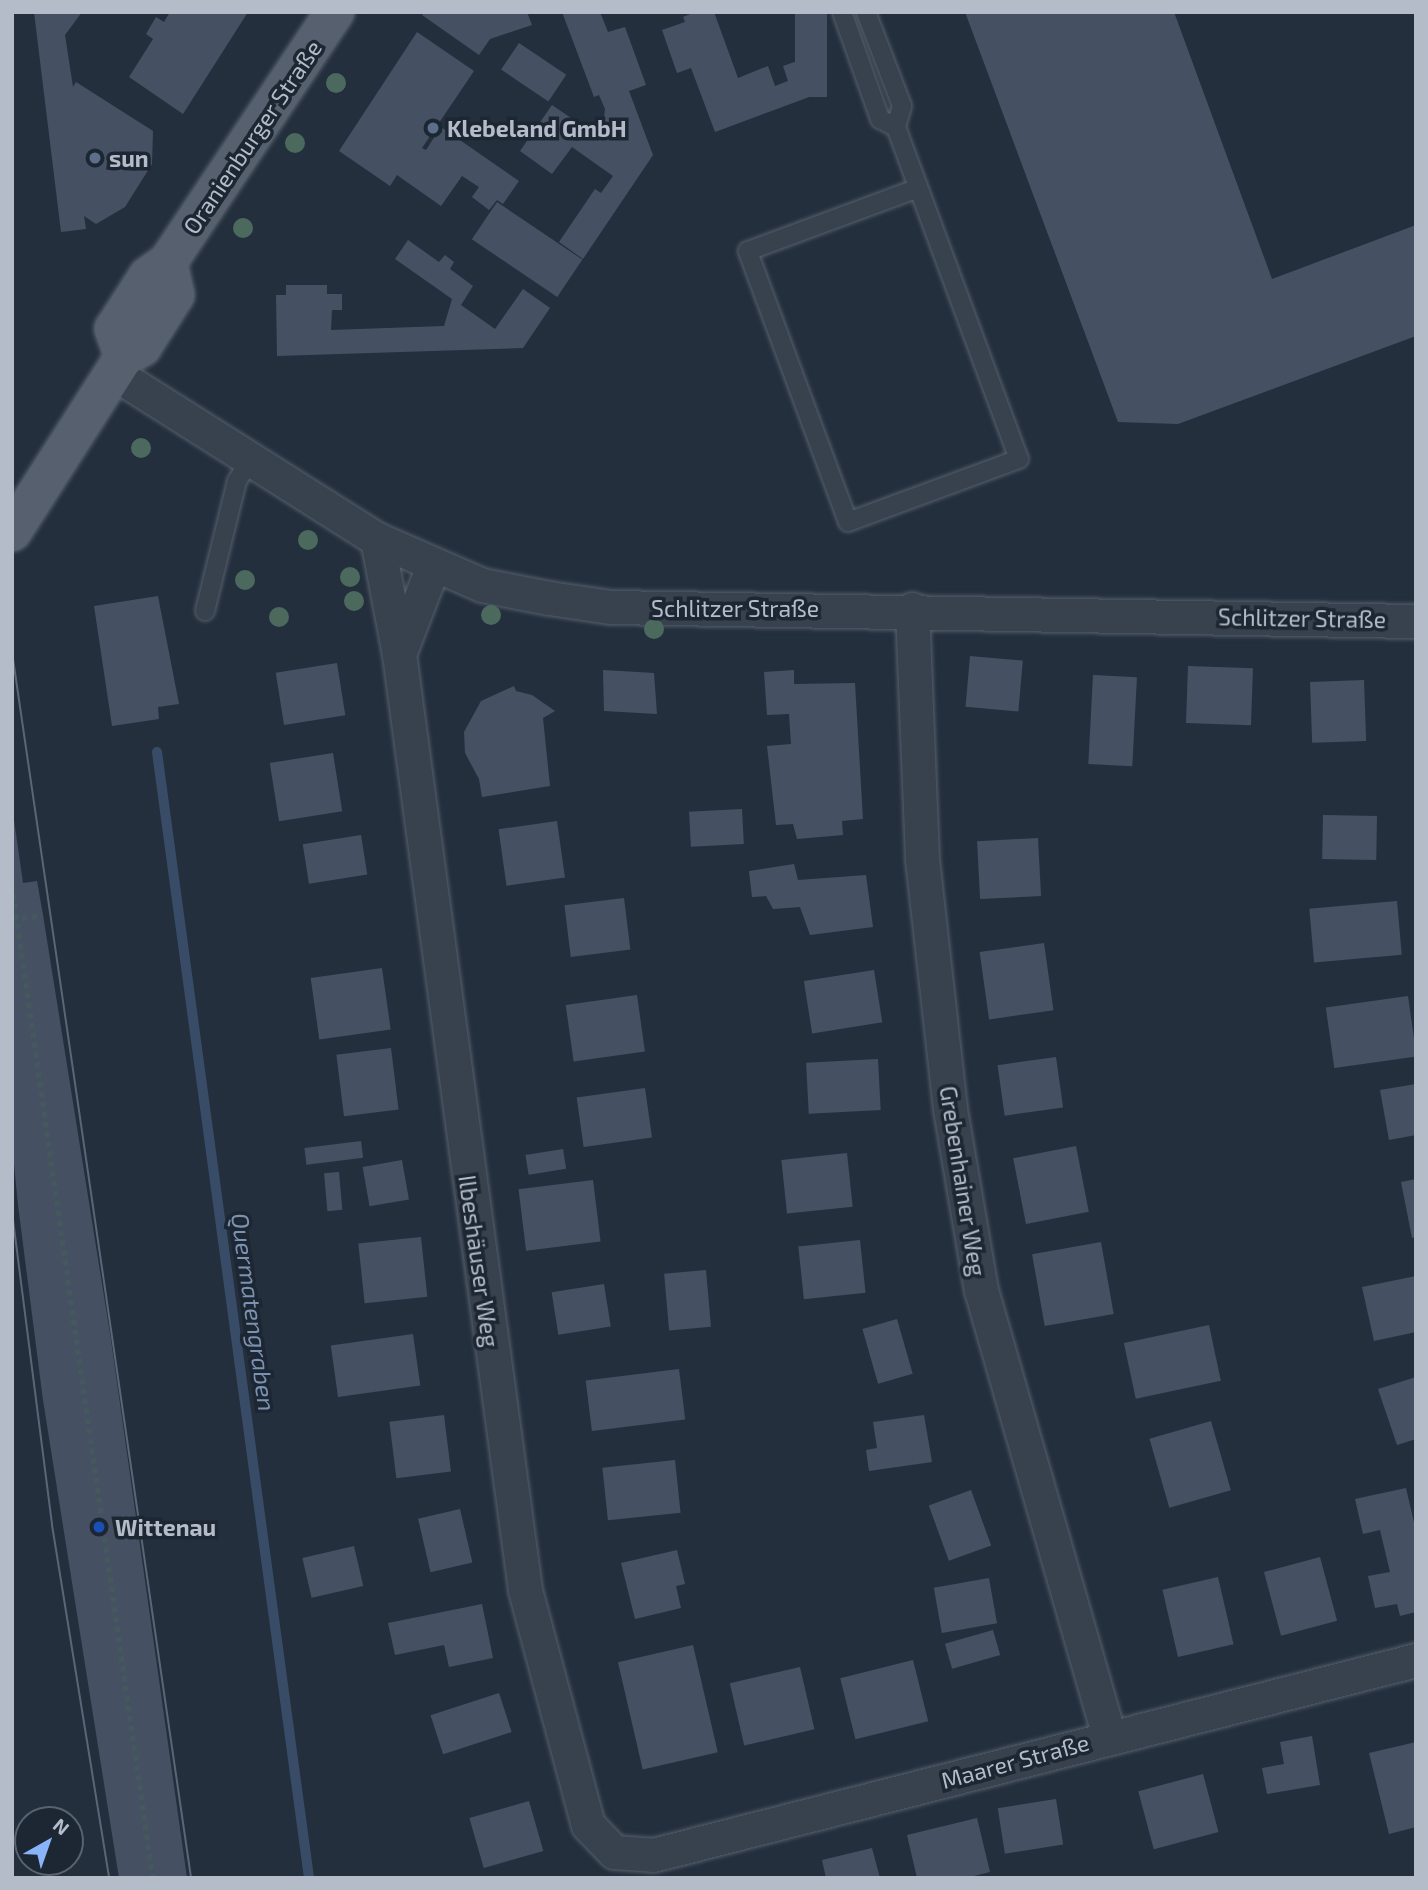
<!DOCTYPE html>
<meta charset="utf-8">
<style>
body{margin:0}
#map{position:relative;width:1428px;height:1890px;overflow:hidden;background:#242f3e;font-family:"Exo 2",sans-serif}
div>[style]{position:absolute}
.stream>*{height:10px;margin:-5px;padding:0 5px;transform-origin:5px;border-radius:5px;background:#394c67}
.building>*{inset:0;background:#455162;transform-origin:0 0}
.path>*{height:4.5px;margin-top:-2.25px;transform-origin:0;background:repeating-linear-gradient(90deg,#44595c 0 5px,transparent 0 10px)}
.roads{filter:drop-shadow(0 0 2px #565f6c) drop-shadow(0 0 2px #565f6c)}
.lane>*{height:18px;margin:-9px;padding:0 9px;transform-origin:9px;border-radius:9px;background:#38414e}
.street>*{height:33px;margin:-16.5px;padding:0 16.5px;transform-origin:16.5px;border-radius:16.5px;background:#38414e}
.primary>*{height:38px;margin:-19px;padding:0 19px;transform-origin:19px;border-radius:19px;background:#56606e}
.tram>*{height:2px;margin:-1px;padding:0 1px;transform-origin:1px;border-radius:1px;background:#5a6575}
.trees>*{width:20px;height:20px;margin:-10px;border-radius:50%;background:#4b6a5d}
.dots>*{width:19px;height:19px;translate:-50% -50%;box-sizing:border-box;border:4px solid #1d2633;border-radius:50%}
span{translate:-50% -50%;white-space:nowrap;text-align:center;line-height:1.15;-webkit-text-stroke:7px #1d2633;paint-order:stroke}
.poi-label{font-size:23px;color:#b4bcc9;font-weight:700}
.left{translate:0 -50%;text-align:left}
.street-label{font-size:23px;color:#b4bcc9}
.water-label{font-size:24px;color:#7c92b1;font-style:italic}
.frame{position:absolute;inset:0;border:14px solid #b4bcc9;pointer-events:none}
.north{position:absolute;left:14px;top:1806px;width:70px;height:70px;box-sizing:border-box;background:#1d2633;border:2px solid #59626f;border-radius:50%;rotate:40deg;font-size:19px;font-weight:700;line-height:28px;text-align:center;color:#b4bcc9}
.north::after{content:'';display:block;margin:auto;width:24px;height:32px;background:#8ab4f8;clip-path:polygon(50% 0,100% 100%,50% 72%,0 100%)}
</style>
<div id="map">
<div class="stream">
<i style="left:157px;top:752px;width:1136px;rotate:82.31deg"></i>
</div>
<div class="building">
<i style="clip-path:polygon(34px 12px,82px 12px,65px 35px,73px 87px,76px 82px,153px 131px,152px 164px,125px 207px,96px 224px,84px 216px,86px 229px,61px 232px)"></i>
<i style="clip-path:polygon(170px 12px,248px 12px,183px 114px,129px 77px,153px 39px,146px 34px,156px 17px,164px 22px)"></i>
<i style="clip-path:polygon(424px 12px,527px 12px,532px 25px,490px 39px,479px 55px,422px 15px)"></i>
<i style="clip-path:polygon(562px 12px,600px 12px,608px 32px,625px 27px,646px 85px,629px 91px,653px 155px,583px 259px,559px 242px,595px 189px,601px 193px,613px 176px,572px 147px,552px 174px,520px 151px,552px 105px,593px 133px,604px 118px,605px 109px,599px 95px,594px 97px)"></i>
<i style="clip-path:polygon(695px 12px,714px 12px,738px 78px,768px 66px,775px 86px,788px 81px,783px 66px,806px 58px,820px 93px,715px 132px,691px 68px,677px 73px,662px 30px,685px 22px,683px 17px)"></i>
<i style="left:795px;top:12px;width:32px;height:85px"></i>
<i style="clip-path:polygon(965px 12px,1174px 12px,1272px 279px,1416px 225px,1416px 336px,1178px 424px,1118px 422px)"></i>
<i style="clip-path:polygon(417px 32px,474px 71px,422px 148px,426px 150px,441px 127px,519px 181px,503px 204px,497px 200px,489px 210px,472px 197px,479px 187px,462px 176px,441px 206px,397px 175px,390px 186px,339px 151px)"></i>
<i style="left:519px;top:43px;width:57px;height:32px;rotate:34deg"></i>
<i style="left:497px;top:202px;width:103px;height:45px;rotate:34deg"></i>
<i style="clip-path:polygon(408px 240px,439px 262px,445px 255px,454px 262px,450px 269px,473px 286px,461px 305px,495px 329px,523px 289px,550px 308px,523px 348px,277px 356px,276px 295px,286px 295px,286px 285px,327px 285px,327px 294px,342px 294px,342px 310px,332px 310px,331px 330px,444px 326px,452px 299px,395px 259px)"></i>
<i style="clip-path:polygon(158px 596px,179px 704px,158px 707px,159px 719px,112px 726px,94px 606px)"></i>
<i style="left:970px;top:656px;width:53px;height:51px;rotate:5deg"></i>
<i style="left:337px;top:663px;width:53px;height:62px;rotate:81deg"></i>
<i style="left:1188px;top:666px;width:65px;height:57px;rotate:2deg"></i>
<i style="clip-path:polygon(603px 670px,654px 673px,657px 714px,604px 711px)"></i>
<i style="clip-path:polygon(794px 670px,794px 684px,855px 683px,863px 819px,842px 821px,843px 835px,797px 839px,793px 824px,776px 825px,767px 746px,791px 744px,789px 714px,767px 715px,764px 672px)"></i>
<i style="left:1093px;top:675px;width:44px;height:89px;rotate:3deg"></i>
<i style="left:1364px;top:680px;width:61px;height:54px;rotate:88deg"></i>
<i style="clip-path:polygon(514px 686px,516px 691px,532px 695px,555px 711px,543px 718px,550px 786px,482px 797px,479px 779px,465px 753px,464px 732px,481px 701px)"></i>
<i style="left:333px;top:753px;width:59px;height:64px;rotate:81deg"></i>
<i style="clip-path:polygon(12px 806px,23px 883px,37px 881px,43px 915px,111px 1340px,187px 1878px,119px 1878px,43px 1400px,18px 1205px,12px 1143px)"></i>
<i style="left:742px;top:809px;width:35px;height:53px;rotate:87deg"></i>
<i style="left:1323px;top:815px;width:54px;height:44px;rotate:1deg"></i>
<i style="left:557px;top:821px;width:57px;height:59px;rotate:82deg"></i>
<i style="left:361px;top:835px;width:40px;height:59px;rotate:81deg"></i>
<i style="left:1038px;top:838px;width:58px;height:61px;rotate:87deg"></i>
<i style="clip-path:polygon(794px 864px,798px 880px,866px 875px,873px 927px,810px 935px,800px 907px,773px 909px,766px 896px,752px 897px,749px 871px)"></i>
<i style="left:624px;top:898px;width:52px;height:60px;rotate:83deg"></i>
<i style="left:1397px;top:901px;width:54px;height:88px;rotate:85deg"></i>
<i style="left:1044px;top:943px;width:68px;height:65px;rotate:82deg"></i>
<i style="left:382px;top:968px;width:62px;height:72px;rotate:82deg"></i>
<i style="left:874px;top:970px;width:53px;height:71px;rotate:81deg"></i>
<i style="left:637px;top:995px;width:57px;height:72px;rotate:82deg"></i>
<i style="left:1408px;top:996px;width:61px;height:83px;rotate:82deg"></i>
<i style="left:391px;top:1048px;width:62px;height:55px;rotate:83deg"></i>
<i style="left:1056px;top:1057px;width:51px;height:59px;rotate:82deg"></i>
<i style="left:878px;top:1059px;width:51px;height:72px;rotate:87deg"></i>
<i style="clip-path:polygon(1416px 1084px,1416px 1135px,1389px 1140px,1380px 1090px)"></i>
<i style="left:645px;top:1088px;width:50px;height:69px;rotate:82deg"></i>
<i style="left:361px;top:1141px;width:17px;height:57px;rotate:83deg"></i>
<i style="left:1076px;top:1146px;width:67px;height:64px;rotate:79deg"></i>
<i style="left:563px;top:1149px;width:20px;height:38px;rotate:81deg"></i>
<i style="left:847px;top:1153px;width:54px;height:66px;rotate:84deg"></i>
<i style="left:402px;top:1160px;width:40px;height:40px;rotate:80deg"></i>
<i style="left:339px;top:1172px;width:38px;height:15px;rotate:85deg"></i>
<i style="clip-path:polygon(1416px 1179px,1416px 1237px,1412px 1238px,1401px 1182px)"></i>
<i style="left:593px;top:1180px;width:62px;height:75px;rotate:83deg"></i>
<i style="left:421px;top:1237px;width:60px;height:63px;rotate:84deg"></i>
<i style="left:860px;top:1240px;width:53px;height:62px;rotate:84deg"></i>
<i style="left:1101px;top:1242px;width:73px;height:70px;rotate:80deg"></i>
<i style="left:706px;top:1270px;width:57px;height:42px;rotate:85deg"></i>
<i style="clip-path:polygon(1416px 1276px,1416px 1332px,1374px 1341px,1362px 1287px)"></i>
<i style="left:604px;top:1284px;width:43px;height:53px;rotate:81deg"></i>
<i style="left:897px;top:1319px;width:57px;height:36px;rotate:74deg"></i>
<i style="left:1209px;top:1325px;width:57px;height:87px;rotate:78deg"></i>
<i style="left:413px;top:1334px;width:52px;height:83px;rotate:82deg"></i>
<i style="left:679px;top:1369px;width:51px;height:94px;rotate:83deg"></i>
<i style="clip-path:polygon(1416px 1377px,1416px 1439px,1397px 1445px,1378px 1389px)"></i>
<i style="left:444px;top:1415px;width:57px;height:55px;rotate:83deg"></i>
<i style="clip-path:polygon(924px 1415px,932px 1462px,869px 1471px,866px 1450px,877px 1448px,873px 1422px)"></i>
<i style="left:1211px;top:1421px;width:72px;height:64px;rotate:74deg"></i>
<i style="left:675px;top:1460px;width:53px;height:73px;rotate:84deg"></i>
<i style="clip-path:polygon(1406px 1488px,1416px 1531px,1416px 1612px,1400px 1616px,1397px 1604px,1375px 1608px,1368px 1576px,1390px 1572px,1380px 1530px,1363px 1534px,1355px 1499px)"></i>
<i style="left:971px;top:1490px;width:59px;height:45px;rotate:70deg"></i>
<i style="left:460px;top:1509px;width:55px;height:43px;rotate:77deg"></i>
<i style="left:354px;top:1546px;width:41px;height:53px;rotate:77deg"></i>
<i style="clip-path:polygon(677px 1550px,685px 1584px,676px 1586px,681px 1608px,635px 1619px,621px 1563px)"></i>
<i style="left:1320px;top:1557px;width:66px;height:58px;rotate:75deg"></i>
<i style="left:1218px;top:1577px;width:69px;height:57px;rotate:77deg"></i>
<i style="left:989px;top:1578px;width:46px;height:56px;rotate:80deg"></i>
<i style="clip-path:polygon(482px 1604px,493px 1658px,449px 1667px,444px 1645px,395px 1655px,388px 1623px)"></i>
<i style="left:993px;top:1630px;width:26px;height:50px;rotate:74deg"></i>
<i style="left:693px;top:1645px;width:110px;height:77px;rotate:77deg"></i>
<i style="left:913px;top:1660px;width:63px;height:75px;rotate:76deg"></i>
<i style="left:800px;top:1667px;width:64px;height:72px;rotate:77deg"></i>
<i style="left:499px;top:1693px;width:41px;height:72px;rotate:72deg"></i>
<i style="clip-path:polygon(1312px 1736px,1320px 1785px,1267px 1794px,1262px 1768px,1284px 1764px,1280px 1742px)"></i>
<i style="clip-path:polygon(1416px 1742px,1416px 1827px,1389px 1834px,1369px 1753px)"></i>
<i style="left:1203px;top:1774px;width:60px;height:67px;rotate:75deg"></i>
<i style="left:1056px;top:1799px;width:46px;height:59px;rotate:81deg"></i>
<i style="left:529px;top:1801px;width:52px;height:62px;rotate:74deg"></i>
<i style="clip-path:polygon(977px 1818px,990px 1872px,966px 1878px,917px 1878px,907px 1835px)"></i>
<i style="clip-path:polygon(872px 1848px,880px 1878px,826px 1878px,822px 1860px)"></i>
</div>
<div class="path">
<i style="left:12px;top:884px;width:1004px;rotate:81.93deg"></i>
<i style="left:12px;top:919px;width:31px;rotate:-7deg"></i>
</div>
<div class="roads">
<div class="lane">
<i style="left:842px;top:12px;width:114px;rotate:70.4deg"></i>
<i style="left:880px;top:119px;width:18px;rotate:27deg"></i>
<i style="left:866px;top:12px;width:101px;rotate:69deg"></i>
<i style="left:902px;top:106px;width:22px;rotate:106deg"></i>
<i style="left:896px;top:127px;width:354px;rotate:69.7deg"></i>
<i style="left:1019px;top:459px;width:182px;rotate:159.8deg"></i>
<i style="left:848px;top:522px;width:289px;rotate:-110.3deg"></i>
<i style="left:748px;top:251px;width:181px;rotate:-20.3deg"></i>
<i style="left:205px;top:611px;width:134px;rotate:-76.2deg"></i>
<i style="left:237px;top:481px;width:28px;rotate:-58deg"></i>
</div>
<div class="street">
<i style="left:114px;top:373px;width:311px;rotate:32.3deg"></i>
<i style="left:377px;top:539px;width:115px;rotate:23.7deg"></i>
<i style="left:482px;top:585px;width:68px;rotate:11deg"></i>
<i style="left:549px;top:598px;width:63px;rotate:8.3deg"></i>
<i style="left:611px;top:607px;width:805px;rotate:1deg"></i>
<i style="left:377px;top:539px;width:117px;rotate:79.2deg"></i>
<i style="left:399px;top:654px;width:944px;rotate:82.33deg"></i>
<i style="left:525px;top:1590px;width:243px;rotate:75deg"></i>
<i style="left:588px;top:1825px;width:37px;rotate:46deg"></i>
<i style="left:614px;top:1852px;width:39px;rotate:4deg"></i>
<i style="left:653px;top:1855px;width:788px;rotate:-14.34deg"></i>
<i style="left:912px;top:609px;width:250px;rotate:87.7deg"></i>
<i style="left:922px;top:859px;width:252px;rotate:83.6deg"></i>
<i style="left:950px;top:1109px;width:184px;rotate:80.3deg"></i>
<i style="left:981px;top:1290px;width:464px;rotate:74deg"></i>
<i style="left:399px;top:654px;width:94px;rotate:-68.9deg"></i>
</div>
<div class="primary">
<i style="left:124px;top:357px;width:30px;rotate:-110deg"></i>
<i style="left:114px;top:329px;width:63px;rotate:-57.3deg"></i>
<i style="left:148px;top:276px;width:24px;rotate:-35deg"></i>
<i style="left:168px;top:262px;width:301px;rotate:-56.3deg"></i>
<i style="left:12px;top:532px;width:208px;rotate:-57.4deg"></i>
<i style="left:124px;top:357px;width:21px;rotate:-29deg"></i>
<i style="left:142px;top:347px;width:62px;rotate:-57.6deg"></i>
<i style="left:175px;top:295px;width:34px;rotate:-102deg"></i>
</div>
</div>
<div class="tram">
<i style="left:12px;top:652px;width:1239px;rotate:81.69deg"></i>
<i style="left:12px;top:1212px;width:316px;rotate:82.7deg"></i>
<i style="left:52px;top:1525px;width:358px;rotate:80.8deg"></i>
</div>
<div class="trees">
<i style="left:336px;top:83px"></i>
<i style="left:295px;top:143px"></i>
<i style="left:243px;top:228px"></i>
<i style="left:141px;top:448px"></i>
<i style="left:308px;top:540px"></i>
<i style="left:350px;top:577px"></i>
<i style="left:245px;top:580px"></i>
<i style="left:354px;top:601px"></i>
<i style="left:491px;top:615px"></i>
<i style="left:279px;top:617px"></i>
<i style="left:654px;top:629px"></i>
</div>
<div class="dots">
<i style="left:433px;top:128px;background:#5c6f8a"></i>
<i style="left:95px;top:158px;background:#5c6f8a"></i>
<i style="left:99px;top:1527px;background:#1a4fb4"></i>
</div>
<div class="poi-label">
<span class="left" style="left:447px;top:128px">Klebeland GmbH</span>
<span class="left" style="left:109px;top:158px">sun</span>
<span class="left" style="left:115px;top:1527px">Wittenau</span>
</div>
<div class="street-label">
<span style="left:252px;top:137px;rotate:-56deg">Oranienburger Straße</span>
<span style="left:735px;top:608px">Schlitzer Straße</span>
<span style="left:1302px;top:618px;rotate:1deg">Schlitzer Straße</span>
<span style="left:963px;top:1181px;rotate:81deg">Grebenhainer Weg</span>
<span style="left:479px;top:1261px;rotate:82deg">Ilbeshäuser Weg</span>
<span style="left:1015px;top:1761px;rotate:-15deg">Maarer Straße</span>
</div>
<div class="water-label">
<span style="left:254px;top:1312px;rotate:82deg">Quermatengraben</span>
</div>
<div class="frame"></div>
<div class="north">N</div>
</div>
